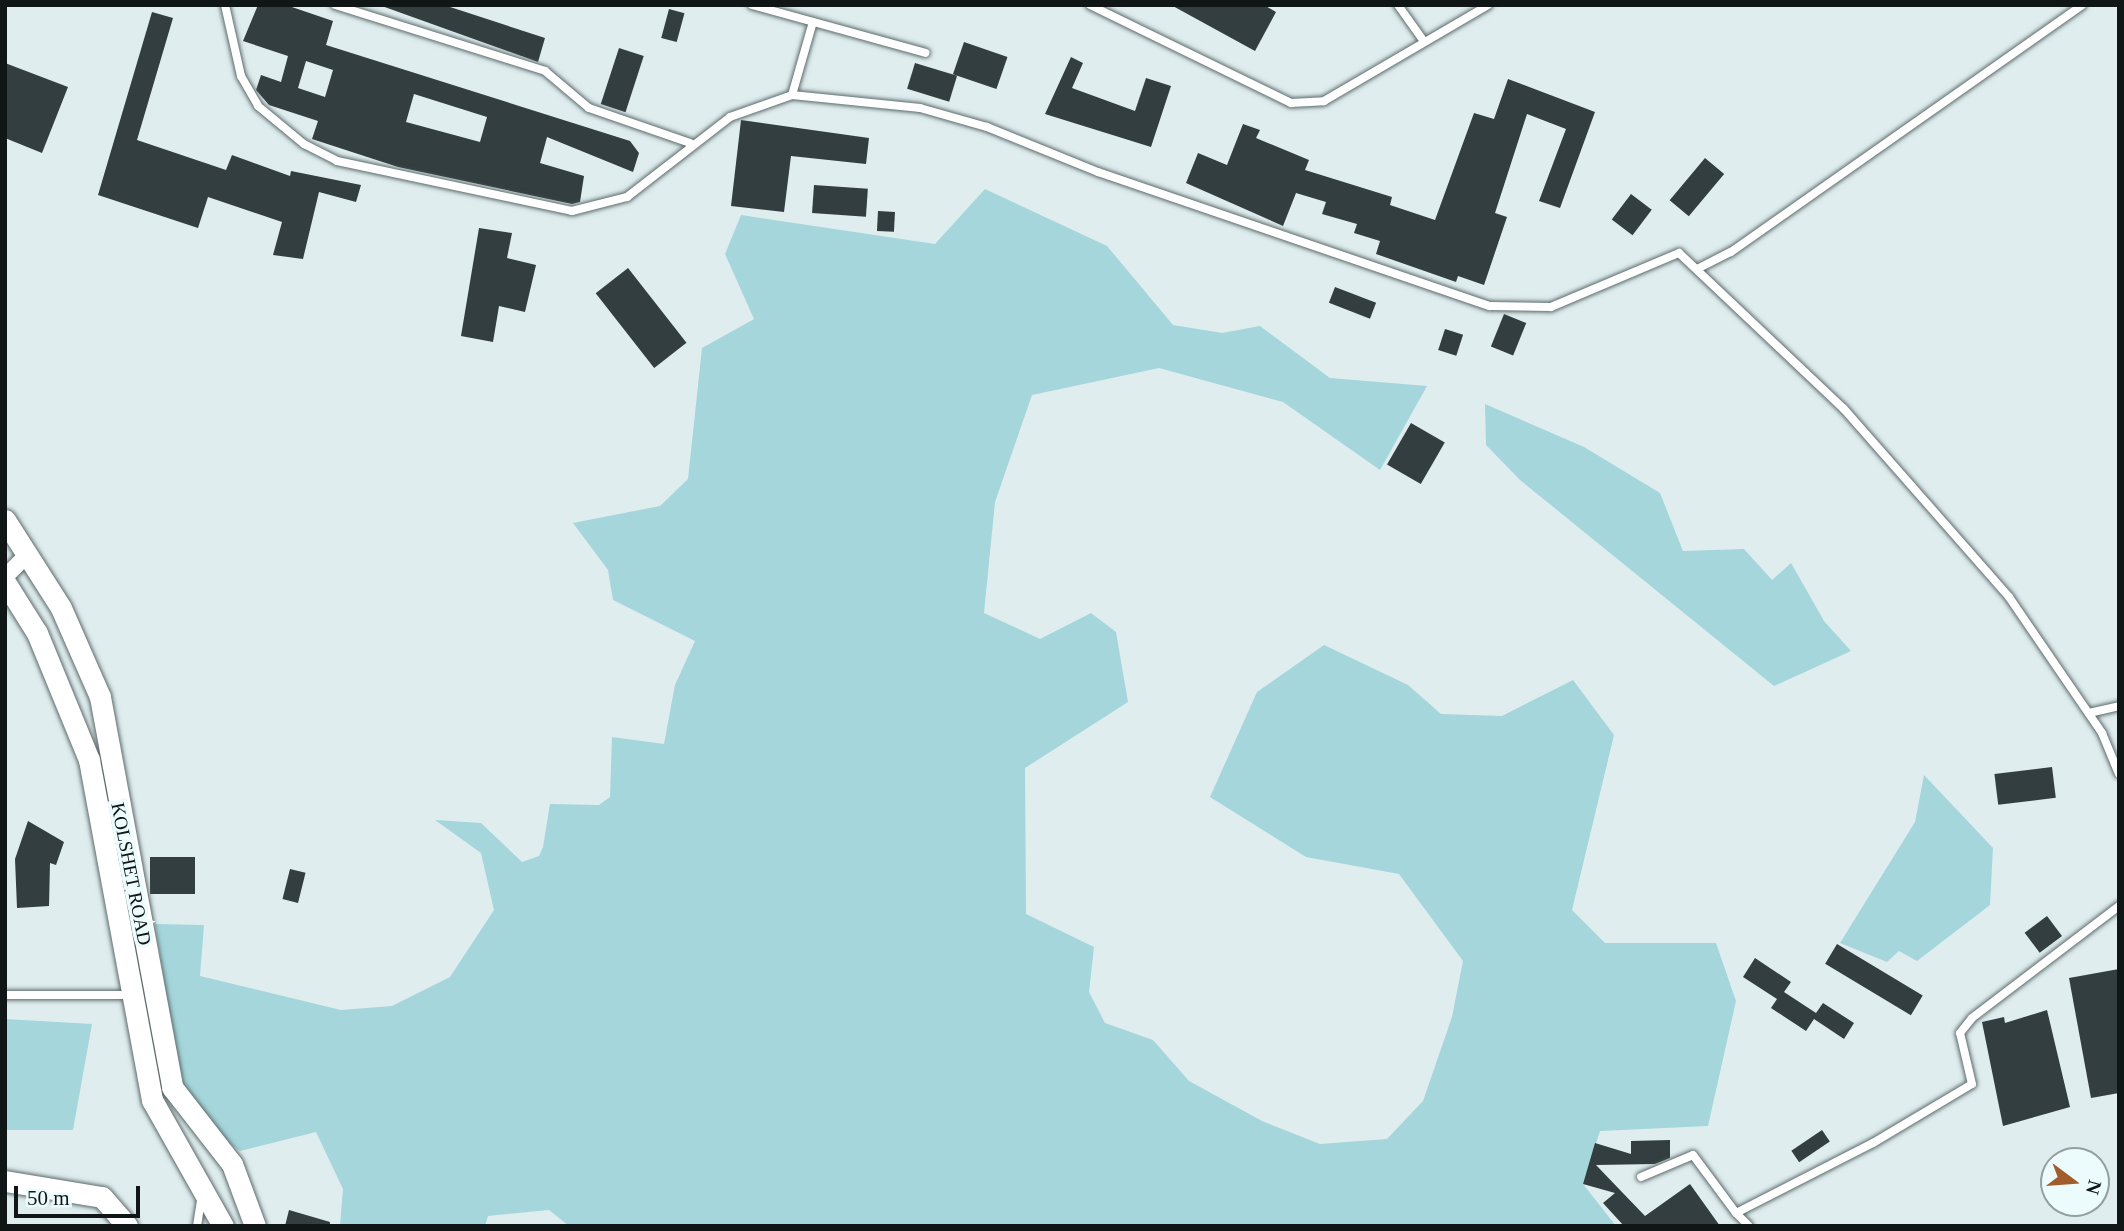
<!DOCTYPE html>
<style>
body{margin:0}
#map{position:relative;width:2124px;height:1231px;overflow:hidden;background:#dfedef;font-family:"Times New Roman",serif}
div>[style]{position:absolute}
.green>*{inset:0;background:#a4d6db}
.building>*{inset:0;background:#323e3f;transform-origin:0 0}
.roads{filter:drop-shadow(0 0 2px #5d6a6b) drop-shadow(0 0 2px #5d6a6b)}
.service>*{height:8px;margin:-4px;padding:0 4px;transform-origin:4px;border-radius:4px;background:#fff}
.minor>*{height:16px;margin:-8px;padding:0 8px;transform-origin:8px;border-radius:8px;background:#fff}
.tertiary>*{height:21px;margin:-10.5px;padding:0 10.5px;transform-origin:10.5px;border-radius:10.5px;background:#fff}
span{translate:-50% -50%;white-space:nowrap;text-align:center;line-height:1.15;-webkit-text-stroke:7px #ecfbfc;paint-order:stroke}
.street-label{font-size:19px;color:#101515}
.frame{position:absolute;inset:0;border:7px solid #101515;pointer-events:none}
.north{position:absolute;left:2040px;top:1147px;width:70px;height:70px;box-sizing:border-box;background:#ecfbfc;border:2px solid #949fa0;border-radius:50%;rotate:106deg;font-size:19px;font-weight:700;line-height:28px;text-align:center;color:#101515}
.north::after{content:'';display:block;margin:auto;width:24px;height:32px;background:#a15e2c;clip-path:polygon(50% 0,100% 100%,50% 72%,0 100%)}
.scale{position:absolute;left:14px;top:1186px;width:126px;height:32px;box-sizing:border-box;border:4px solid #101515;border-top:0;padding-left:9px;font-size:21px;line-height:24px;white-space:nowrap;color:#101515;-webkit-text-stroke:5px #ecfbfc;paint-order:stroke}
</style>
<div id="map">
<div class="green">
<i style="clip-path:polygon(985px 189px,1107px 246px,1173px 325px,1222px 333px,1260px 326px,1330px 378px,1427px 386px,1380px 470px,1283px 402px,1159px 368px,1032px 395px,995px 502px,984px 613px,1040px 639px,1091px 613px,1116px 632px,1128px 702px,1025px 768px,1026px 914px,1094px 947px,1089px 992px,1105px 1023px,1153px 1040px,1189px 1081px,1262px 1121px,1320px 1144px,1387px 1139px,1423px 1101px,1452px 1017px,1463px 961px,1399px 874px,1306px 857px,1210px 797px,1257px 692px,1324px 645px,1408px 685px,1441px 714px,1502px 716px,1573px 680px,1614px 735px,1572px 910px,1605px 943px,1716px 943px,1736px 1001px,1708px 1126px,1600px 1131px,1583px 1184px,1616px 1226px,569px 1226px,549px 1210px,488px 1216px,485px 1226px,340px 1226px,343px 1189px,316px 1132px,240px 1151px,212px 1131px,180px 1081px,155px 924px,204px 925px,200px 976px,341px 1010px,392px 1006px,450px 977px,494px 910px,481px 853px,435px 820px,481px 823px,522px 862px,539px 856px,543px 847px,550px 804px,599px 805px,610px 797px,612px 737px,664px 744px,675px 685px,695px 641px,613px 600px,608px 570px,573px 523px,660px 506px,688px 479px,702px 348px,754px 319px,725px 254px,741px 215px,935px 244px)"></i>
<i style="clip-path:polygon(1485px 404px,1584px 447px,1660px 493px,1683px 551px,1744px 549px,1772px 580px,1791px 563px,1824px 621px,1851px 651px,1774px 686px,1520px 480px,1486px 445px)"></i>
<i style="clip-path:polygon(1924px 775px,1993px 848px,1990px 905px,1917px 961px,1899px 951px,1887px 962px,1840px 943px,1915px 822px)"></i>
<i style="clip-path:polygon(5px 1019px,92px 1024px,73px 1130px,5px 1130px)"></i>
</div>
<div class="building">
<i style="clip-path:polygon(evenodd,258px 5px,286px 5px,333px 21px,326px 45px,630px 141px,639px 153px,633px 172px,547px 137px,540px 163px,584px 176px,580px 202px,572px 204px,398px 167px,312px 139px,318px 121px,269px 105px,256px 90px,261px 75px,281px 82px,288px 56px,243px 41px,258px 5px,306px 61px,333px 70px,325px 97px,298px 88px,306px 61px,258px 5px,414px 94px,487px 117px,480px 142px,406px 122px,414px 94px)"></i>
<i style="clip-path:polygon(379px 5px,444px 5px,545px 38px,538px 62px)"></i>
<i style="clip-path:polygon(1171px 5px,1264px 5px,1276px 12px,1255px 51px)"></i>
<i style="left:669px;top:9px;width:16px;height:30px;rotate:15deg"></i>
<i style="clip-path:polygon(152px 12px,173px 18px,137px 140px,226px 170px,232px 155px,290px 176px,291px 171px,361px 185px,356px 202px,319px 192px,303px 259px,273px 255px,282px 222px,208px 197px,198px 228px,98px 195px)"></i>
<i style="left:964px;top:42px;width:46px;height:34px;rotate:19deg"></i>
<i style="left:619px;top:48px;width:26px;height:59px;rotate:18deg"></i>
<i style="clip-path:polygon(1071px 57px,1083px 63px,1072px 88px,1135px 111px,1146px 78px,1171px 86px,1151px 147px,1045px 114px)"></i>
<i style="clip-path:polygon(5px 63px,68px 87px,42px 153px,5px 138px)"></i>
<i style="left:915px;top:63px;width:44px;height:27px;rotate:17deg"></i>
<i style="clip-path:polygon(1508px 79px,1595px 112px,1560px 208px,1539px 201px,1566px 129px,1527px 114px,1495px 213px,1507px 217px,1484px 285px,1458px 276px,1456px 282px,1376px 254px,1380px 241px,1354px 233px,1357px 224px,1322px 214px,1326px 202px,1296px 193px,1283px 226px,1186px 183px,1198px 153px,1227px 165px,1243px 124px,1260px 130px,1256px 138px,1309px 160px,1305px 170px,1392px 197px,1390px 205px,1435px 220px,1474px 113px,1494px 119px)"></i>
<i style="clip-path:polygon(741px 120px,869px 138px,866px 164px,791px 156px,784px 212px,731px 206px)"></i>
<i style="left:1705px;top:158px;width:25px;height:55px;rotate:40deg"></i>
<i style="left:814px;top:185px;width:54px;height:28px;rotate:4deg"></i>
<i style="left:1631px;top:194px;width:26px;height:32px;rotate:37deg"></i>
<i style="left:878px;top:211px;width:17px;height:20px;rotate:3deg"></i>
<i style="clip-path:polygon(479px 228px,512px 233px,507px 258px,536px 265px,525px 312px,499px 306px,493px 342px,461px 336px)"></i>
<i style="left:628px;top:268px;width:95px;height:41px;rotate:52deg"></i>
<i style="left:1335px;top:287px;width:44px;height:17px;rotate:21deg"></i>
<i style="left:1504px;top:314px;width:24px;height:35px;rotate:22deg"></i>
<i style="left:1445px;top:329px;width:19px;height:22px;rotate:18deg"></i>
<i style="left:1411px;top:423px;width:39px;height:48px;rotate:30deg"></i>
<i style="left:2052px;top:767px;width:31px;height:58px;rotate:83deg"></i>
<i style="clip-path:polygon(28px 821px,64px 842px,56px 865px,50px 863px,49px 906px,17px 908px,15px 859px)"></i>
<i style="left:150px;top:857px;width:45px;height:37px"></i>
<i style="left:290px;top:869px;width:16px;height:31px;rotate:14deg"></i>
<i style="left:2047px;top:916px;width:25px;height:28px;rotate:53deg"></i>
<i style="left:1837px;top:944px;width:100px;height:23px;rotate:31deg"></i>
<i style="clip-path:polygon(1755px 958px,1791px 982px,1784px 992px,1816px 1013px,1823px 1003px,1854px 1023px,1844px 1039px,1814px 1019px,1806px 1031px,1771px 1008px,1777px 999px,1743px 977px)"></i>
<i style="clip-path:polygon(2119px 969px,2119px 1093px,2091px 1098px,2069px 978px)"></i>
<i style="clip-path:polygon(2047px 1010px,2070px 1107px,2003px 1126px,1982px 1022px,2004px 1017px,2005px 1023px)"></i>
<i style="left:1822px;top:1130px;width:14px;height:37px;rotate:56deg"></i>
<i style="clip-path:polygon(1670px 1140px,1670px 1158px,1655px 1164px,1596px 1165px,1645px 1216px,1690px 1184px,1720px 1226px,1624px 1226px,1603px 1203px,1615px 1193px,1583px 1184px,1595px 1143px,1631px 1154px,1631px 1141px)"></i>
<i style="clip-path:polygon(289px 1210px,330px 1222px,330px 1226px,285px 1226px)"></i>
</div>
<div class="roads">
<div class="service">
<i style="left:225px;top:5px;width:73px;rotate:77.3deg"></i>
<i style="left:241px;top:76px;width:34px;rotate:60deg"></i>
<i style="left:258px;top:106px;width:60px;rotate:39.6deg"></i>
<i style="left:304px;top:144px;width:37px;rotate:27deg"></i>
<i style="left:337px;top:161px;width:240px;rotate:12deg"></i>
<i style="left:572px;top:211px;width:57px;rotate:-14.3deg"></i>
<i style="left:627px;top:197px;width:130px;rotate:-37.8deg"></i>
<i style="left:730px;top:117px;width:66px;rotate:-19.5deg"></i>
<i style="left:792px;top:95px;width:129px;rotate:5.8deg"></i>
<i style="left:920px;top:108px;width:70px;rotate:15.8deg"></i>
<i style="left:987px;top:127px;width:120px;rotate:22.1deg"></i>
<i style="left:1098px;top:172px;width:414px;rotate:18.9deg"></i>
<i style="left:1490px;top:306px;width:61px;rotate:0.9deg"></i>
<i style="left:1551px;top:307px;width:139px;rotate:-22.9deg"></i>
<i style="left:1679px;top:253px;width:227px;rotate:43.4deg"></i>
<i style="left:1844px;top:409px;width:250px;rotate:48.7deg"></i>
<i style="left:2009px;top:597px;width:165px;rotate:55.6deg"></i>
<i style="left:2102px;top:733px;width:44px;rotate:67.5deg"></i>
<i style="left:335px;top:5px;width:220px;rotate:17.4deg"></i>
<i style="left:545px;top:71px;width:57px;rotate:40.1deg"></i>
<i style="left:589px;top:108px;width:107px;rotate:19.1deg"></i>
<i style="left:752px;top:5px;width:180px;rotate:15.4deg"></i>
<i style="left:1090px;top:5px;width:224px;rotate:26deg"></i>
<i style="left:1291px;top:103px;width:33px;rotate:-3deg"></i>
<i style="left:1324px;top:101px;width:190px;rotate:-30.3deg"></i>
<i style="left:1398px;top:5px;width:43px;rotate:54.5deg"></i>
<i style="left:792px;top:95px;width:76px;rotate:-74deg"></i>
<i style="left:1699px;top:268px;width:36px;rotate:-27deg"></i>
<i style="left:1731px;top:252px;width:429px;rotate:-35.1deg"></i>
<i style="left:2089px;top:713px;width:31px;rotate:-13deg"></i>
<i style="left:5px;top:995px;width:126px"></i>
<i style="left:1641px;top:1177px;width:56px;rotate:-22.9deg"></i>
<i style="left:1693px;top:1155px;width:72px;rotate:53.4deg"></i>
<i style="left:1736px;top:1213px;width:154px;rotate:-27.1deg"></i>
<i style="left:1873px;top:1143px;width:115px;rotate:-30.8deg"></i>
<i style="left:1972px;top:1084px;width:52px;rotate:-103.2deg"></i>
<i style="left:1960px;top:1033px;width:19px;rotate:-51deg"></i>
<i style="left:1972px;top:1018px;width:185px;rotate:-37.3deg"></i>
<i style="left:1736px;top:1213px;width:18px;rotate:45deg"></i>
<i style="left:197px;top:1226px;width:31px;rotate:-81deg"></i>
</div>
<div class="minor">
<i style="left:5px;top:577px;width:33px;rotate:-45deg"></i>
</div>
<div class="tertiary">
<i style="left:5px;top:520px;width:104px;rotate:57.5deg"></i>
<i style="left:61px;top:608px;width:97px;rotate:66.3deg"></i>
<i style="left:100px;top:697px;width:397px;rotate:79.5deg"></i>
<i style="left:172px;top:1087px;width:98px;rotate:52.1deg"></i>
<i style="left:232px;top:1164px;width:66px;rotate:69.6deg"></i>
<i style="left:5px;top:582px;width:60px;rotate:57.9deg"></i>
<i style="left:37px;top:633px;width:137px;rotate:67.7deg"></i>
<i style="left:89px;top:760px;width:346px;rotate:79.5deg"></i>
<i style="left:152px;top:1100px;width:145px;rotate:60.6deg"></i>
<i style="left:5px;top:1181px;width:98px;rotate:9.4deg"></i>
<i style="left:102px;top:1197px;width:38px;rotate:49deg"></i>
</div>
</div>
<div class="street-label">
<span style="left:131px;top:874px;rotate:79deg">KOLSHET ROAD</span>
</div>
<div class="frame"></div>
<div class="north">N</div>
<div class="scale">50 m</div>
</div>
